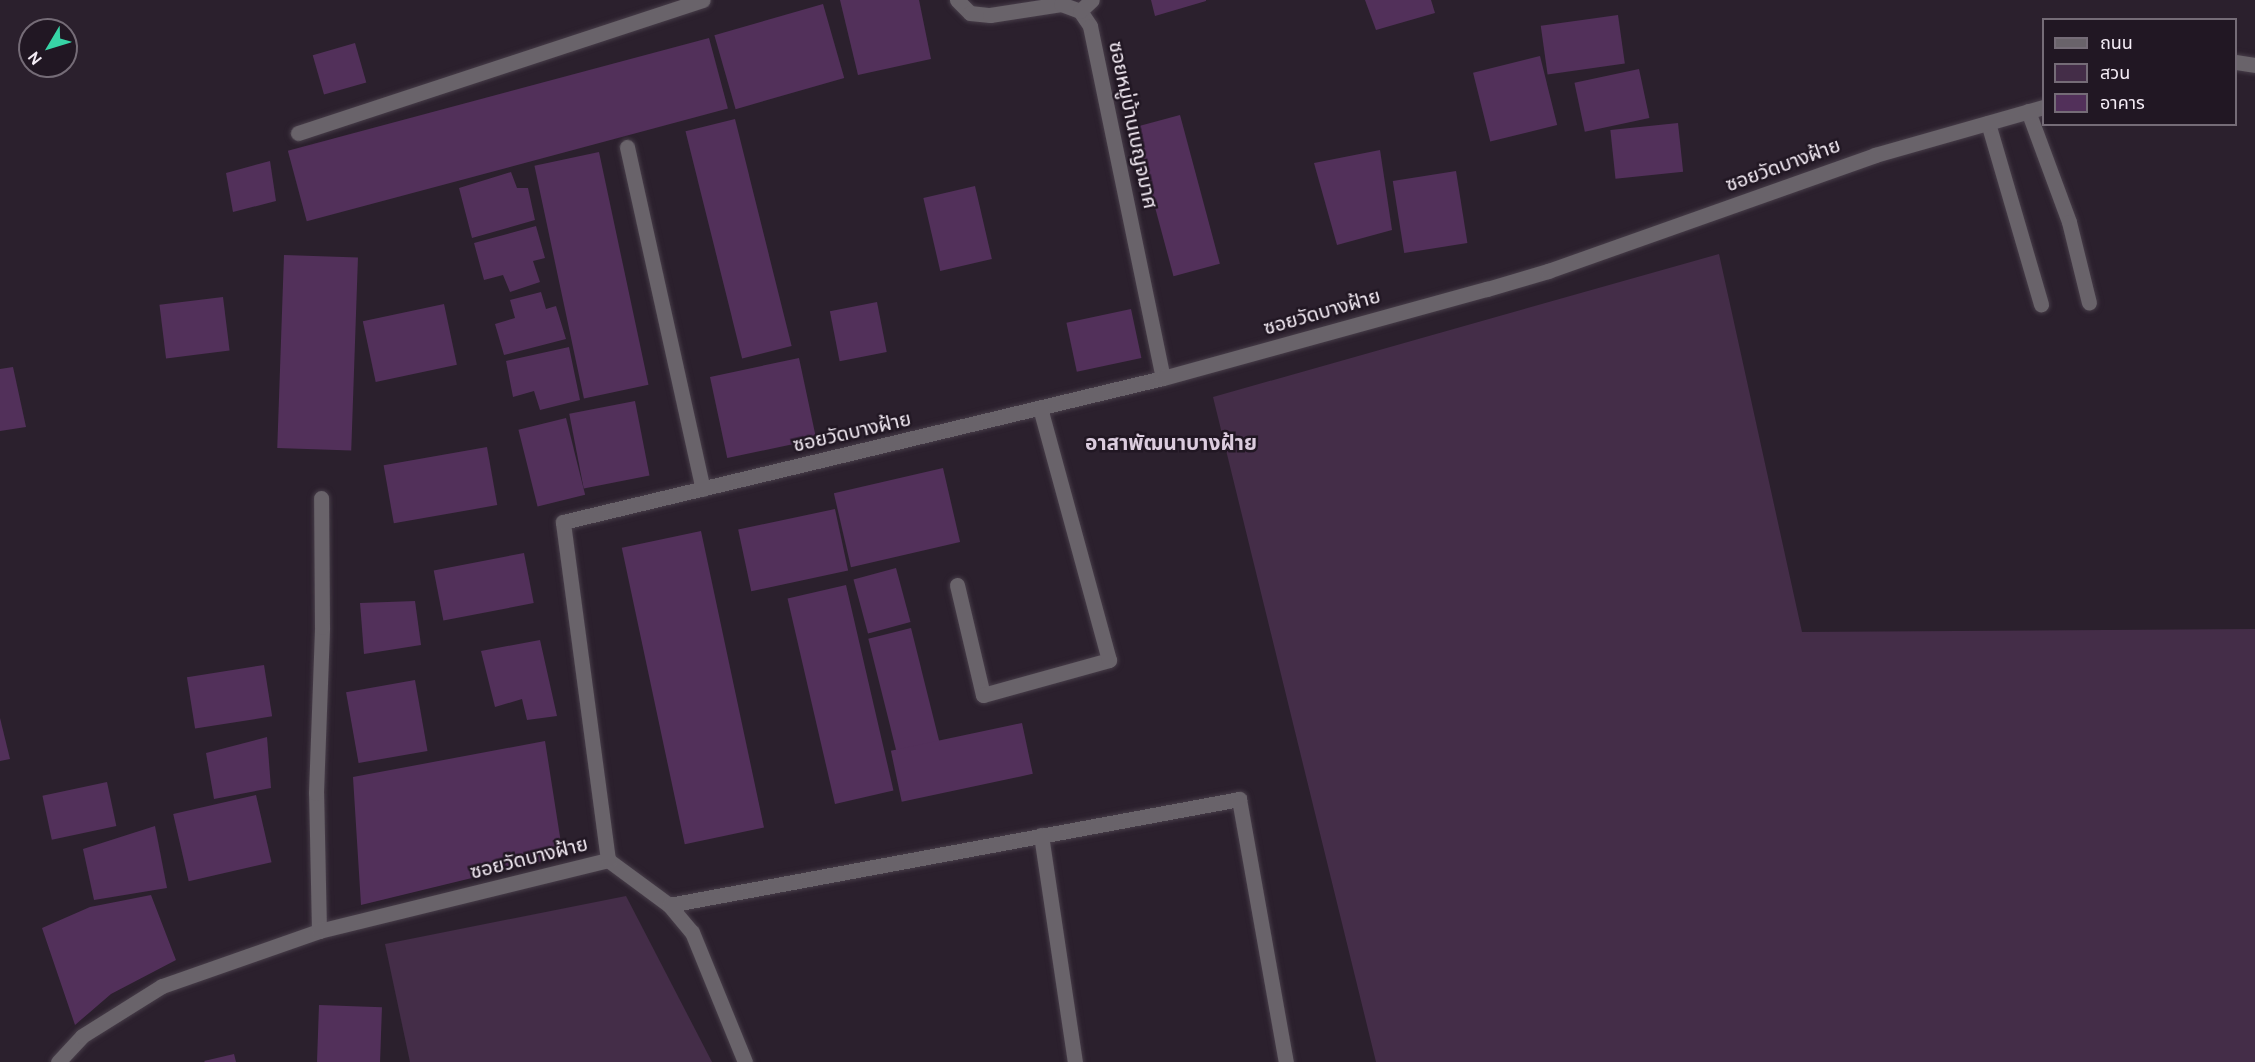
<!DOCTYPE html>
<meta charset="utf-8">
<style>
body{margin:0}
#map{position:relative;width:2255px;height:1062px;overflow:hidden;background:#2b202d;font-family:Cabin,"Noto Sans Thai",sans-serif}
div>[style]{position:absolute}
.green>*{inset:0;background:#442d48}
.building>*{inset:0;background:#52305a;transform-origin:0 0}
.roads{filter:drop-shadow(0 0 2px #473d49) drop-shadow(0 0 2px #473d49)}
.service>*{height:15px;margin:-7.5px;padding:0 7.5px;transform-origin:7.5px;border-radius:7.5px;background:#69636a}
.minor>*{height:15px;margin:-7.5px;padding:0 7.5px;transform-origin:7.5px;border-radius:7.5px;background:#69636a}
span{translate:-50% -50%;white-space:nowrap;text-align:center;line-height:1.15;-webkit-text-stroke:5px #211723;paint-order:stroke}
.street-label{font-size:20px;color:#f4ecf5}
.neighbourhood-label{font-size:21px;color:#dbccde;font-weight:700}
.legend{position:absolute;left:2042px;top:18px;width:195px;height:108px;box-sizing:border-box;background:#211723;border:2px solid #756c77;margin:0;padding:8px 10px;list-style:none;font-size:18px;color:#f4ecf5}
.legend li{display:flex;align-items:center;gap:12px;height:30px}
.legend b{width:30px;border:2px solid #756c77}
.north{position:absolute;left:18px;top:18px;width:60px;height:60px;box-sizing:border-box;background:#211723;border:2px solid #756c77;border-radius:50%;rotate:232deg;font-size:16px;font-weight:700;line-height:24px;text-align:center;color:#f4ecf5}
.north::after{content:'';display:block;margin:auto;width:21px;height:27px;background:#37d4a6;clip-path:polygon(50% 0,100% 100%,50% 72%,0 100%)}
</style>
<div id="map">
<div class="green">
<i style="clip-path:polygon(1719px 254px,1802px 632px,2255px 629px,2255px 1062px,1376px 1062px,1213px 397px)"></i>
<i style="clip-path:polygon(626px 896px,712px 1062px,410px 1062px,385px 944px)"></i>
</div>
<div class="building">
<i style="clip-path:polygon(840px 0,919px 0,931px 59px,858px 75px)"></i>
<i style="clip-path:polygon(1151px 0,1206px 0,1206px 1px,1155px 16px)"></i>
<i style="clip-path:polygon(1365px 0,1431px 0,1435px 13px,1376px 30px)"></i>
<i style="left:823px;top:4px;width:77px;height:113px;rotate:74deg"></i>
<i style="left:1618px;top:15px;width:49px;height:78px;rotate:82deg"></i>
<i style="left:709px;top:38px;width:73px;height:436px;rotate:75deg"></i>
<i style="left:355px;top:43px;width:41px;height:44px;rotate:74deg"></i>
<i style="left:1540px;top:56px;width:71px;height:69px;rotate:76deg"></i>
<i style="left:1639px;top:69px;width:50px;height:66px;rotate:78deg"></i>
<i style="left:1180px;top:115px;width:154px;height:48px;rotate:75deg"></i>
<i style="left:735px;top:119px;width:234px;height:51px;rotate:76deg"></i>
<i style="left:1678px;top:123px;width:49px;height:68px;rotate:84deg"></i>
<i style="clip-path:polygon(1380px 150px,1392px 230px,1337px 245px,1314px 163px)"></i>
<i style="left:599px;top:152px;width:238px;height:66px;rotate:78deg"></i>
<i style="clip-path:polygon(270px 161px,276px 201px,233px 212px,226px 173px)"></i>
<i style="left:1456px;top:171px;width:73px;height:64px;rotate:81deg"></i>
<i style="clip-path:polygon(511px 172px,517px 188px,528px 188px,535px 220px,472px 238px,459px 188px)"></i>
<i style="left:975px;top:186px;width:75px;height:53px;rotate:77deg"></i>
<i style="clip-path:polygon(536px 226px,545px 258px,533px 261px,540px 282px,510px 292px,503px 275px,484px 280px,474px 243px)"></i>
<i style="left:284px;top:255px;width:74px;height:193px;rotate:2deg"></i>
<i style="clip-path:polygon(541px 292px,546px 309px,556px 306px,566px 339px,504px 355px,495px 324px,515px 318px,510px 300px)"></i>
<i style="left:223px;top:297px;width:54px;height:64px;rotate:83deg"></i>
<i style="left:877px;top:302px;width:51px;height:48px;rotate:79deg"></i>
<i style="left:444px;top:304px;width:62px;height:83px;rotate:78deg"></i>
<i style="left:1131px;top:309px;width:50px;height:66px;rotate:78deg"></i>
<i style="clip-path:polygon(569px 347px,580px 400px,540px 410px,534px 391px,513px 397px,506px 361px)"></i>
<i style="left:799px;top:358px;width:83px;height:91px;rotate:78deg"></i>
<i style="clip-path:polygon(13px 367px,26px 427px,0 431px,0 369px)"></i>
<i style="left:635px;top:401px;width:76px;height:67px;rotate:79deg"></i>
<i style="left:566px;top:418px;width:79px;height:49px;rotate:76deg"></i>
<i style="left:487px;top:447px;width:59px;height:105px;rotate:80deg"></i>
<i style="left:943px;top:468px;width:76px;height:112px;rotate:77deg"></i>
<i style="left:835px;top:509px;width:63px;height:99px;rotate:78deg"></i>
<i style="left:701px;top:531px;width:303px;height:81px;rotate:78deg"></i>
<i style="left:524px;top:553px;width:51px;height:92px;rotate:79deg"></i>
<i style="left:896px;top:568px;width:56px;height:44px;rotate:75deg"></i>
<i style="left:846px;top:585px;width:211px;height:60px;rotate:77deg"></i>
<i style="clip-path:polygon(415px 601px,421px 645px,364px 654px,360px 603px)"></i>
<i style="left:911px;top:628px;width:127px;height:44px;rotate:76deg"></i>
<i style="clip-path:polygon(540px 640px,557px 716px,527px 720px,522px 699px,495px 707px,481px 651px)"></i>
<i style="left:264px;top:665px;width:52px;height:78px;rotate:81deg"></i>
<i style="left:415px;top:680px;width:72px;height:70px;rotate:80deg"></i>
<i style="clip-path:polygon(0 718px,10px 759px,0 761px)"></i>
<i style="left:1022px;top:723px;width:52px;height:134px;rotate:78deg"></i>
<i style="clip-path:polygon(267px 737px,271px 788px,214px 799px,206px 753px)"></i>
<i style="clip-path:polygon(545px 741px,563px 856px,361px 905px,353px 777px)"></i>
<i style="left:107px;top:782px;width:45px;height:66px;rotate:78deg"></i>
<i style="left:256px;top:795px;width:69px;height:85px;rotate:77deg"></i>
<i style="clip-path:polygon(155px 826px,167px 888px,94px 900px,83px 849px)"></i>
<i style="clip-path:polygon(151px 895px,176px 960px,111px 994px,75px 1025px,42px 928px,90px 907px)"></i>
<i style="left:319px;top:1005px;width:63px;height:57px;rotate:2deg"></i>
<i style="clip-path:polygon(234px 1054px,236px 1062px,205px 1062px,204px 1061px)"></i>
</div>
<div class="roads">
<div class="service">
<i style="left:957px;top:585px;width:113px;rotate:76.7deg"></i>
<i style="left:983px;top:695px;width:131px;rotate:-15.5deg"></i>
<i style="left:1109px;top:660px;width:261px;rotate:-105.3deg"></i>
</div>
<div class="minor">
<i style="left:957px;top:0;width:18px;rotate:45deg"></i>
<i style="left:970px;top:13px;width:20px;rotate:6deg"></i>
<i style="left:990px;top:15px;width:72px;rotate:-8.8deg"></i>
<i style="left:1061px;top:4px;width:20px;rotate:20deg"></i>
<i style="left:1080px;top:11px;width:18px;rotate:56deg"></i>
<i style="left:1090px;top:26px;width:359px;rotate:78.3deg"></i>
<i style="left:1080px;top:11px;width:16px;rotate:-43deg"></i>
<i style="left:2236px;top:62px;width:19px;rotate:9deg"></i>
<i style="left:2028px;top:111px;width:118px;rotate:69.7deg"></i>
<i style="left:2069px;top:222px;width:83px;rotate:76.1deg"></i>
<i style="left:1988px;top:123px;width:189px;rotate:73.7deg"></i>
<i style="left:298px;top:133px;width:426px;rotate:-18.2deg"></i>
<i style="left:627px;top:147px;width:350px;rotate:77.5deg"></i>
<i style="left:1041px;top:835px;width:230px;rotate:81.5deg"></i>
<i style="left:608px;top:860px;width:76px;rotate:36.4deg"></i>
<i style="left:669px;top:905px;width:35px;rotate:50deg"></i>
<i style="left:692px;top:932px;width:140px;rotate:67.8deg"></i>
<i style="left:669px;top:905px;width:580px;rotate:-10.53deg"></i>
<i style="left:1239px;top:799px;width:267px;rotate:79.9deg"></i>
<i style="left:319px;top:931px;width:138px;rotate:-91.2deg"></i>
<i style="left:316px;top:793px;width:166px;rotate:-87.9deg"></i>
<i style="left:322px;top:627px;width:129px;rotate:-90.4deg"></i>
<i style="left:58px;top:1062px;width:35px;rotate:-47deg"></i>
<i style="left:82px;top:1036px;width:94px;rotate:-32deg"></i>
<i style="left:162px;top:986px;width:166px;rotate:-19.3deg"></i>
<i style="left:319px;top:931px;width:298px;rotate:-13.8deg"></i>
<i style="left:608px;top:860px;width:341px;rotate:-97.6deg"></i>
<i style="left:563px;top:522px;width:617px;rotate:-13.5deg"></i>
<i style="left:1163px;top:378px;width:336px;rotate:-15.4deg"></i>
<i style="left:1487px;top:289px;width:64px;rotate:-16.4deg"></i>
<i style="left:1548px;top:271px;width:347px;rotate:-19.5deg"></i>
<i style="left:1875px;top:155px;width:176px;rotate:-15.9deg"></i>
</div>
</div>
<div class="street-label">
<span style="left:1133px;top:125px;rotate:78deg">ซอยหมู่บ้านเบญจมาศ</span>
<span style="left:1783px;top:165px;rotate:-20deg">ซอยวัดบางฝ้าย</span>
<span style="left:1322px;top:312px;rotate:-16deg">ซอยวัดบางฝ้าย</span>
<span style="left:852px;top:432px;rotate:-13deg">ซอยวัดบางฝ้าย</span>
<span style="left:529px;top:858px;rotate:-14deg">ซอยวัดบางฝ้าย</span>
</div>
<div class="neighbourhood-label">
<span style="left:1171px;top:443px">อาสาพัฒนาบางฝ้าย</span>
</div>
<ul class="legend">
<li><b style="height:8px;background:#69636a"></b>ถนน</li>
<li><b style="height:16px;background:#442d48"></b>สวน</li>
<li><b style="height:16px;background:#52305a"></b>อาคาร</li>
</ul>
<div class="north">N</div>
</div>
